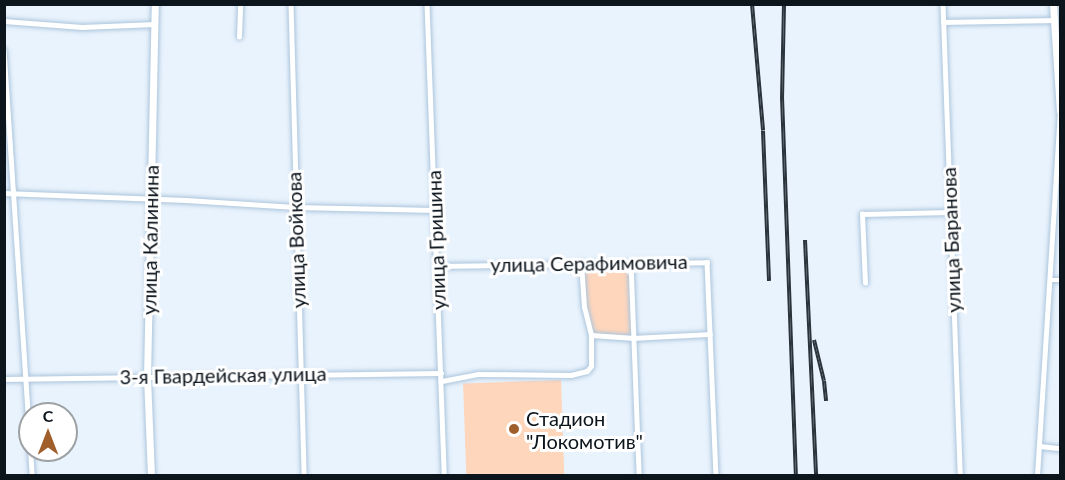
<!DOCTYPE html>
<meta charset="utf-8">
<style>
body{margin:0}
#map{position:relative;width:1065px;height:480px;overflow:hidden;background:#e9f3fd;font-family:Lato,sans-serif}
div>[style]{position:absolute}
.green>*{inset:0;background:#fed6bc;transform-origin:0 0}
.roads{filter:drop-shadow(0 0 2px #acc5dc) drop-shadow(0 0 2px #acc5dc)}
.street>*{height:4.5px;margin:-2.25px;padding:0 2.25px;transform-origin:2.25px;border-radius:2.25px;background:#fff}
.secondary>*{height:7px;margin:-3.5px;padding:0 3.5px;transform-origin:3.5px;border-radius:3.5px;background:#fff}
.rail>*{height:4px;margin-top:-2px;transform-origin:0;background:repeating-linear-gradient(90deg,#fff 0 4.5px,#2a333b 0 9px);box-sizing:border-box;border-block:2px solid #2a333b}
.dots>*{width:16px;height:16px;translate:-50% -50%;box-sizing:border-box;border:3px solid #fff;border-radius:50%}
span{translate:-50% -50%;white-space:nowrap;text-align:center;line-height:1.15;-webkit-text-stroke:6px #fff;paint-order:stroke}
.street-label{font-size:20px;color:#0c141c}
.poi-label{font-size:20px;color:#0c141c}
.left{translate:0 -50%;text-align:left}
.frame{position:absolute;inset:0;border:6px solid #0c141c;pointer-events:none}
.north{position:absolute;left:18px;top:402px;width:60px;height:60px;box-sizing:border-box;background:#fff;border:2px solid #9ea1a4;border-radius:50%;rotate:0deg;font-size:16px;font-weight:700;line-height:24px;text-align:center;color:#0c141c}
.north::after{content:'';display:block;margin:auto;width:21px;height:27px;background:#a05e2b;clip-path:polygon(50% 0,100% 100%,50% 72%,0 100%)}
</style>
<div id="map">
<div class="green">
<i style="clip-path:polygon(589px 267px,617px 267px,629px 272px,631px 335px,599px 335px,591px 330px,586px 306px,584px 272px)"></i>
<i style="left:561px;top:380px;width:95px;height:98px;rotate:88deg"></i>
</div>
<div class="roads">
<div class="street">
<i style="left:291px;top:4px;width:472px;rotate:88.4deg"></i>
<i style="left:427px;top:4px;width:472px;rotate:87.9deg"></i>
<i style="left:943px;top:4px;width:472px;rotate:87.9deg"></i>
<i style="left:4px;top:21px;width:78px;rotate:4.4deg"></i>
<i style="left:82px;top:27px;width:73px;rotate:-2.4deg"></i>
<i style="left:943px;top:22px;width:112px;rotate:-1deg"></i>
<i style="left:239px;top:37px;width:33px;rotate:-88deg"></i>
<i style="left:4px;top:50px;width:427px;rotate:86.2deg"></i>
<i style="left:4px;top:193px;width:182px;rotate:2.2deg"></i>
<i style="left:186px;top:200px;width:109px;rotate:3.7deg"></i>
<i style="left:295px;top:207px;width:140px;rotate:1.2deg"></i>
<i style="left:631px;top:263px;width:213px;rotate:87.8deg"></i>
<i style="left:437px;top:266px;width:270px;rotate:-0.8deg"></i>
<i style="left:707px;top:262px;width:214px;rotate:87.6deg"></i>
<i style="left:1051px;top:280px;width:9px"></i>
<i style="left:865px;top:283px;width:69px;rotate:-92.5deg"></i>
<i style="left:862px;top:214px;width:88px;rotate:-1.3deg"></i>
<i style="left:591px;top:335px;width:43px;rotate:4deg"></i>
<i style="left:634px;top:338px;width:76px;rotate:-3deg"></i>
<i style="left:4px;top:379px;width:437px;rotate:-0.8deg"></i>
<i style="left:442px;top:381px;width:37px;rotate:-11deg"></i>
<i style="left:478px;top:374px;width:93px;rotate:0.6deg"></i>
<i style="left:571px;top:375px;width:16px;rotate:-14deg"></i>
<i style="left:587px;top:371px;width:6px;rotate:-51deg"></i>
<i style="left:591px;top:366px;width:31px;rotate:-90deg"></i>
<i style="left:591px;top:335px;width:29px;rotate:-104deg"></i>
<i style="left:584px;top:307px;width:44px;rotate:-93.9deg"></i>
<i style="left:1040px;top:446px;width:20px;rotate:6deg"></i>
<i style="left:1037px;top:476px;width:365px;rotate:-86.4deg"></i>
</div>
<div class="secondary">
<i style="left:1053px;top:4px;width:107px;rotate:86.3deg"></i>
<i style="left:151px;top:476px;width:99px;rotate:-92.3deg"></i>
<i style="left:147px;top:377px;width:373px;rotate:-88.8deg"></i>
</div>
</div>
<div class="rail">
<i style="left:752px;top:4px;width:127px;rotate:85deg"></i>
<i style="left:763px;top:131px;width:150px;rotate:87.7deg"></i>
<i style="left:784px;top:4px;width:93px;rotate:91.2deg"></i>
<i style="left:782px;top:97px;width:379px;rotate:87.9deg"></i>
<i style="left:805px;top:240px;width:236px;rotate:87.3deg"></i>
<i style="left:814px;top:340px;width:42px;rotate:76.3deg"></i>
<i style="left:824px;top:381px;width:20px;rotate:84deg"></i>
</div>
<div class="dots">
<i style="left:514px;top:429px;background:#a05e2b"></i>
</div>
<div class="street-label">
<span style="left:150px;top:240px;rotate:-89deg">улица Калинина</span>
<span style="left:296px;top:240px;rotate:-92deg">улица Войкова</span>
<span style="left:436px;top:240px;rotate:-92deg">улица Гришина</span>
<span style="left:951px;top:240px;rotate:-92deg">улица Баранова</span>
<span style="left:589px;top:263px;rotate:-1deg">улица Серафимовича</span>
<span style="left:223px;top:375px;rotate:-1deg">3-я Гвардейская улица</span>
</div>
<div class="poi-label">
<span class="left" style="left:526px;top:430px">Стадион<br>"Локомотив"</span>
</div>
<div class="frame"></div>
<div class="north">С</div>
</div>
